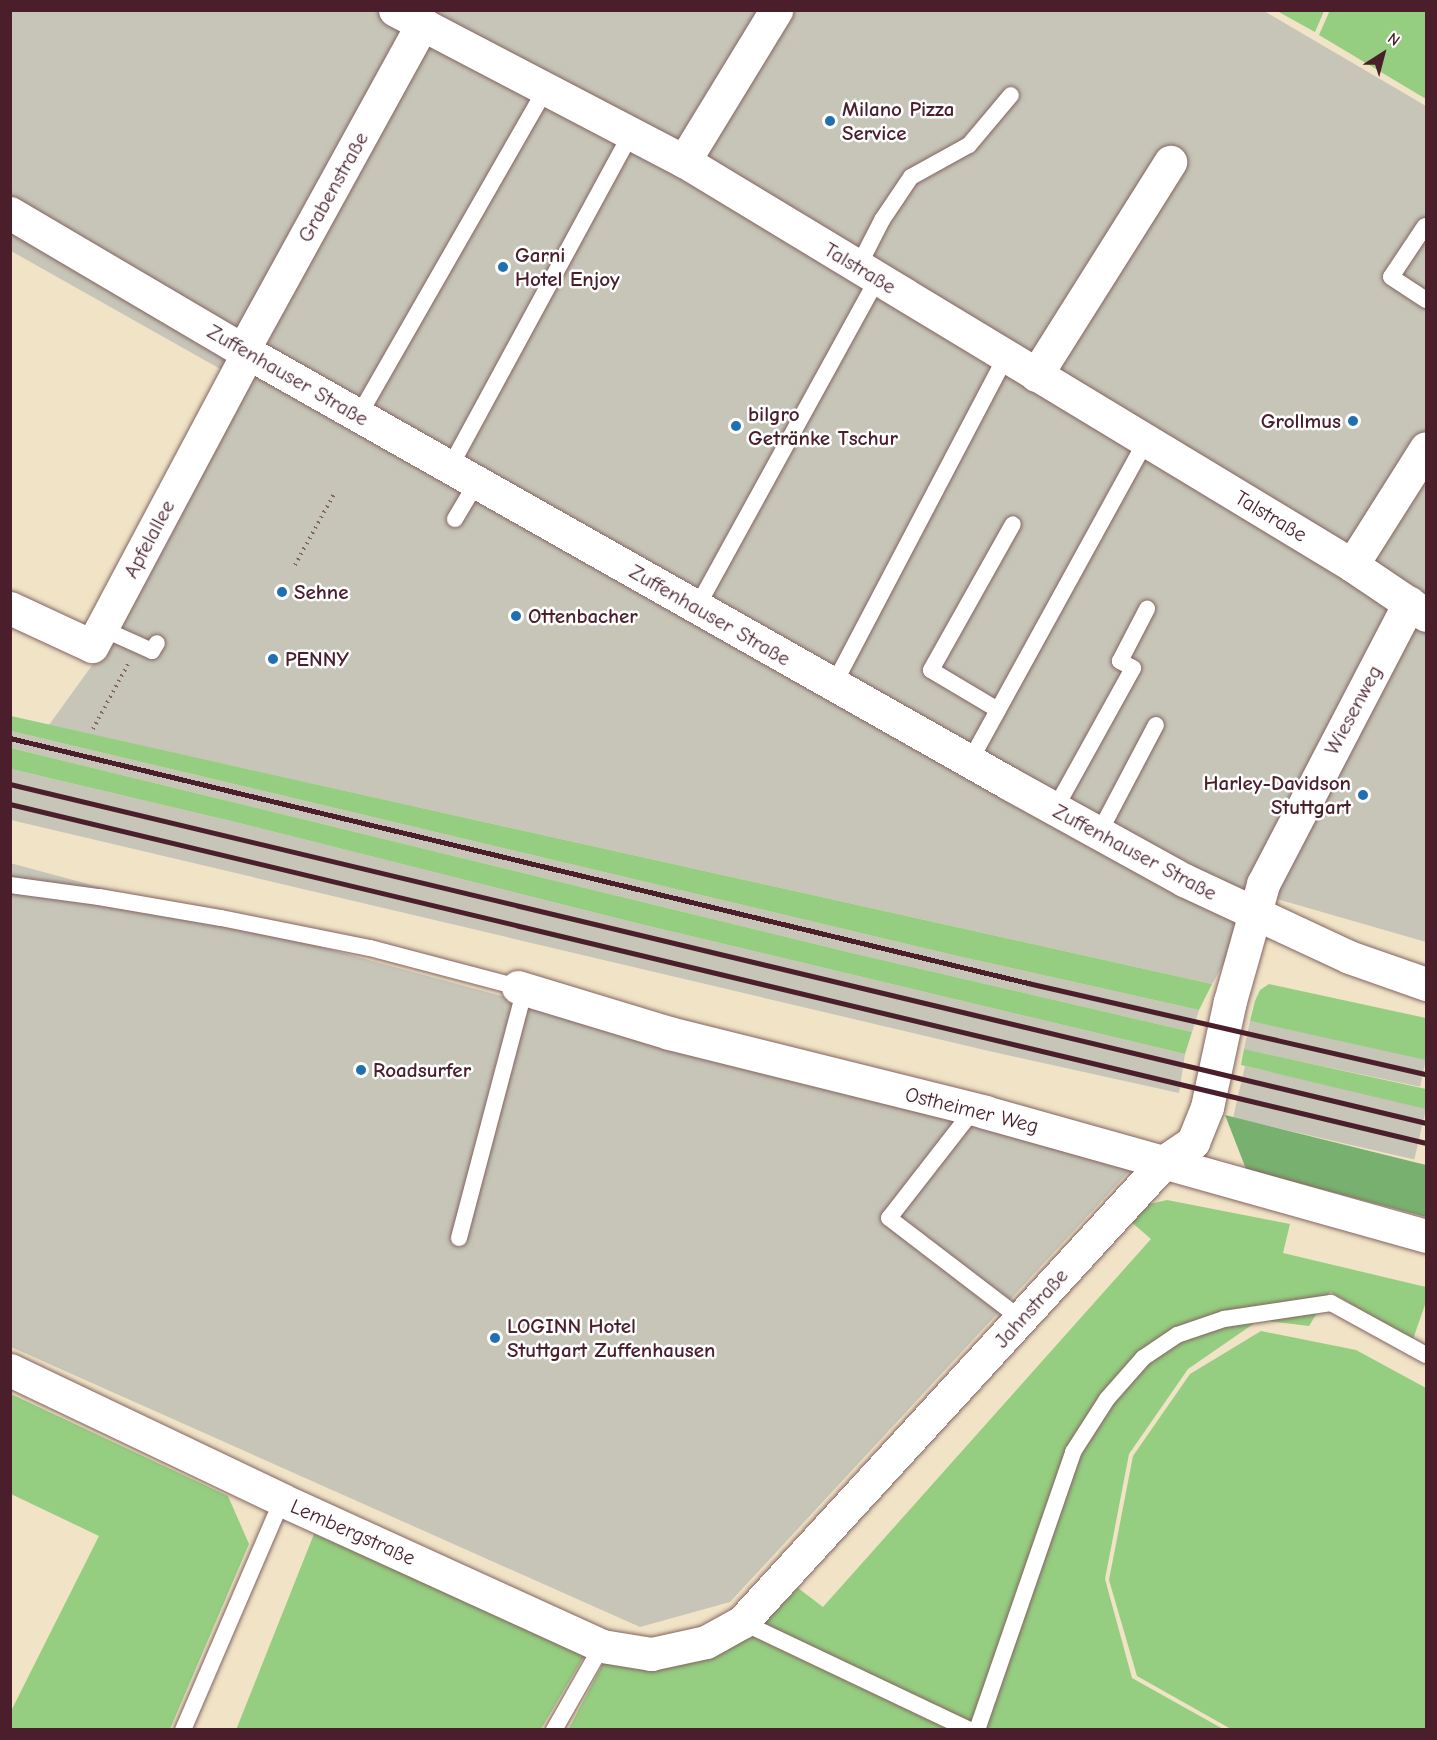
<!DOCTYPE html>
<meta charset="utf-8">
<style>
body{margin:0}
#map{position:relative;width:1437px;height:1740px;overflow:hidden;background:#f0e3c6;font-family:"Comic Neue",sans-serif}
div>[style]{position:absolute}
.industrial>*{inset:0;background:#c6c5b8;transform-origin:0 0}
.green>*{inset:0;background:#95ce81}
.forest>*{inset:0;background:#78b16f}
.path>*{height:4px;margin-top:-2px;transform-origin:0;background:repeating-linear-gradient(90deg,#846461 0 1.5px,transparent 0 6px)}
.roads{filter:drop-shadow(0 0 2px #846461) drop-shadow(0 0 2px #846461)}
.lane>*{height:16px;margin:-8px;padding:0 8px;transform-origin:8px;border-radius:8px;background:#fff}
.street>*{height:33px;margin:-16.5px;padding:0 16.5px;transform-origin:16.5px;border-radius:16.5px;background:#fff}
.secondary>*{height:33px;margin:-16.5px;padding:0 16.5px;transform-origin:16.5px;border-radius:16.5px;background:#fff}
.rail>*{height:4.5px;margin:-2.25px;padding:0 2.25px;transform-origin:2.25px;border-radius:2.25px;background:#4a1f2b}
.dots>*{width:16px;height:16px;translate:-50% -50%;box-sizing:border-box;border:3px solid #fff;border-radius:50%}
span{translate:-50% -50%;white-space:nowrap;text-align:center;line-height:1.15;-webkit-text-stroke:5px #fff;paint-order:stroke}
.poi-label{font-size:21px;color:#4a1f2b;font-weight:700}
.left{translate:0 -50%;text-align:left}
.right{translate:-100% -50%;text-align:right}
.street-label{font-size:21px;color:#4a1f2b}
.frame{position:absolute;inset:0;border:12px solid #4a1f2b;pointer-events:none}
.north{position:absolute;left:1353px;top:24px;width:60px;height:60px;-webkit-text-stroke:4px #fff;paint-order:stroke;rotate:36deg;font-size:16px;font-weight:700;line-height:24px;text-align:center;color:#4a1f2b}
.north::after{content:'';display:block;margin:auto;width:21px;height:27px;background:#4a1f2b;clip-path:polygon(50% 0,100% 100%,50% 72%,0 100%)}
</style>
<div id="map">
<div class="industrial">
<i style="clip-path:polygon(11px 11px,1264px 11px,1426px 106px,1426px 942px,1263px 895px,1212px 984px,49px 725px,106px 646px,247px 384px,11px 251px)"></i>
<i style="clip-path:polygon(11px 731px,953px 955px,1199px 1010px,1192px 1032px,852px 953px,11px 748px)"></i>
<i style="clip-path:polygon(11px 769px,235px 822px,636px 923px,1185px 1054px,1179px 1093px,989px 1051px,11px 820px)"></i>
<i style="clip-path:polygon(10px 863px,1133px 1167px,730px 1602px,640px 1627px,11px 1347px)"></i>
<i style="left:1250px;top:1021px;width:180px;height:29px;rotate:12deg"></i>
<i style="left:1245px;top:1066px;width:186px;height:53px;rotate:13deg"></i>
</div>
<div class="green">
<i style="clip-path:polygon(1330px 10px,1426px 11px,1426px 99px,1319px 35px)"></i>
<i style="clip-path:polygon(1277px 11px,1324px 11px,1315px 32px)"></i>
<i style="clip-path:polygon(11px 716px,341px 790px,1212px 984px,1199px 1010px,953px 955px,11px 731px)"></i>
<i style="clip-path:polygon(11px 748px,852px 953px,1192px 1032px,1185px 1054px,636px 923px,235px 822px,11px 769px)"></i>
<i style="clip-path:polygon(1269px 984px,1426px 1018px,1426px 1060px,1250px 1021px,1255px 1001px,1260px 990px)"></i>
<i style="clip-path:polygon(1244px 1049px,1426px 1089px,1426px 1109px,1241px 1065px)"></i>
<i style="clip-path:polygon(1167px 1200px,1290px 1224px,1283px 1253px,1426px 1287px,1426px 1302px,1413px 1339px,1330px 1292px,1309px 1326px,1259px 1320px,1188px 1369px,1129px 1454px,1105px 1579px,1132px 1678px,1223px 1729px,976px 1729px,762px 1625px,798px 1588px,823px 1607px,1151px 1239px,1129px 1220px,1145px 1205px)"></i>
<i style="clip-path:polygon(1261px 1331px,1356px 1350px,1426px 1388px,1426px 1729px,1231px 1729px,1137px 1676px,1109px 1580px,1133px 1456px,1190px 1374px)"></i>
<i style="clip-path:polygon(11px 1394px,228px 1496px,249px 1544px,170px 1729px,11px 1729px,11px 1711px,99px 1536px,11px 1494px)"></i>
<i style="clip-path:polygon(314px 1534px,586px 1653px,541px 1729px,236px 1730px)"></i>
<i style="clip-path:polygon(742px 1631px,948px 1729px,568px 1730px,606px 1658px)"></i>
</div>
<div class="forest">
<i style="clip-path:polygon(1225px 1115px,1426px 1165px,1426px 1217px,1246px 1169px)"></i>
</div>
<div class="path">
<i style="left:295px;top:565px;width:81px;rotate:-61.2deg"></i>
<i style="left:93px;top:729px;width:74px;rotate:-61.7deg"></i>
</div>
<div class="roads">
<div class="lane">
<i style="left:1425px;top:226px;width:61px;rotate:123.7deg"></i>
<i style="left:1391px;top:277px;width:42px;rotate:33.3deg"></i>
<i style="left:858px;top:267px;width:53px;rotate:-62.9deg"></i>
<i style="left:882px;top:220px;width:52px;rotate:-56deg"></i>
<i style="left:911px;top:177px;width:66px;rotate:-28.9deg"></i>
<i style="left:969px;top:145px;width:65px;rotate:-50deg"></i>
<i style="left:359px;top:415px;width:376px;rotate:-60.2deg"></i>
<i style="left:450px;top:467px;width:379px;rotate:-61.5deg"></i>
<i style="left:455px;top:519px;width:43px;rotate:-59.3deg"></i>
<i style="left:697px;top:607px;width:374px;rotate:-61.2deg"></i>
<i style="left:101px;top:628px;width:56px;rotate:24.3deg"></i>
<i style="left:152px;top:651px;width:9px;rotate:-58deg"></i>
<i style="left:834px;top:684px;width:369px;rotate:-62.3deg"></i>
<i style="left:998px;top:710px;width:78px;rotate:-149.2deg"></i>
<i style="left:931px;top:670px;width:167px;rotate:-60.7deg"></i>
<i style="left:970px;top:761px;width:365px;rotate:-61.2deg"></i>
<i style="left:1055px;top:809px;width:161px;rotate:-61deg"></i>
<i style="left:1133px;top:668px;width:15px;rotate:-152deg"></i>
<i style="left:1120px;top:661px;width:59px;rotate:-62.6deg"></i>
<i style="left:1099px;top:833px;width:122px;rotate:-62.2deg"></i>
<i style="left:10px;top:885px;width:90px;rotate:7.7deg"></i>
<i style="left:99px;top:897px;width:124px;rotate:9.8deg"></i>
<i style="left:221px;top:918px;width:152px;rotate:11.4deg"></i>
<i style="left:370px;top:948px;width:153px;rotate:14.8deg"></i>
<i style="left:974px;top:1109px;width:138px;rotate:127.9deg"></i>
<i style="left:889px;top:1218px;width:166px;rotate:37.4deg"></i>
<i style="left:459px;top:1238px;width:258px;rotate:-75.2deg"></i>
<i style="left:742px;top:1622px;width:251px;rotate:25.4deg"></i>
<i style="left:183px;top:1730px;width:250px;rotate:-66.7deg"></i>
<i style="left:554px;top:1730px;width:97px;rotate:-60.3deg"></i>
<i style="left:977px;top:1730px;width:294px;rotate:-70.9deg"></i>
<i style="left:1073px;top:1452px;width:63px;rotate:-57.3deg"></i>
<i style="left:1107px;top:1399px;width:55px;rotate:-48.7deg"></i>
<i style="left:1143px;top:1358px;width:41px;rotate:-34.1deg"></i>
<i style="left:1177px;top:1335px;width:50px;rotate:-18.8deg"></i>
<i style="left:1224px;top:1319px;width:108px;rotate:-8.5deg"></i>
<i style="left:1331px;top:1303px;width:108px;rotate:28.7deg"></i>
</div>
<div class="street">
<i style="left:395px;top:10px;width:326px;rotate:27.6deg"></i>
<i style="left:684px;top:161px;width:781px;rotate:31.17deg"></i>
<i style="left:1352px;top:565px;width:89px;rotate:34deg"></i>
<i style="left:684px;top:161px;width:177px;rotate:-58.6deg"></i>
<i style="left:243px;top:350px;width:373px;rotate:-61.2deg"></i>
<i style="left:1036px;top:375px;width:252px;rotate:-57.8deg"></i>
<i style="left:1352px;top:565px;width:138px;rotate:-57.7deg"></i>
<i style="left:10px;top:608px;width:90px;rotate:24.9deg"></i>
<i style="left:92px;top:646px;width:333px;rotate:-62deg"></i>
<i style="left:518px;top:987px;width:158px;rotate:16.9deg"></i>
<i style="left:669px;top:1033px;width:326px;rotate:14deg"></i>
<i style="left:985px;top:1112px;width:458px;rotate:15.7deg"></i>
<i style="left:10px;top:1370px;width:301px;rotate:25.5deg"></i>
<i style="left:282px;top:1500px;width:352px;rotate:24.5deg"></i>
<i style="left:602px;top:1646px;width:50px;rotate:9.3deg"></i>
<i style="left:651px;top:1654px;width:56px;rotate:-12.3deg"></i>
<i style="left:706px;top:1642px;width:41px;rotate:-29.1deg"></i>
<i style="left:742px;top:1622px;width:626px;rotate:-47.46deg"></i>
<i style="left:1165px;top:1161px;width:34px;rotate:-34deg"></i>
<i style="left:1193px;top:1142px;width:38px;rotate:-68deg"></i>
<i style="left:1207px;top:1107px;width:108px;rotate:-77.8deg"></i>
<i style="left:1230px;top:1001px;width:122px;rotate:-74.2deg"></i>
<i style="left:1263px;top:884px;width:317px;rotate:-62.5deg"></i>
</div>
<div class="secondary">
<i style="left:10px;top:213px;width:270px;rotate:30.5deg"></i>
<i style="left:243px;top:350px;width:881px;rotate:29.5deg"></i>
<i style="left:1010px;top:784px;width:199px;rotate:28.9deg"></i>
<i style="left:1184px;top:880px;width:182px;rotate:25deg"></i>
<i style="left:1349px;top:957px;width:82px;rotate:19.3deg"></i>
</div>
</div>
<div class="rail">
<i style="left:10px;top:738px;width:1047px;rotate:13.53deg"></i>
<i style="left:1028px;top:983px;width:408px;rotate:12.9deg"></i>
<i style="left:10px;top:784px;width:1456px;rotate:13.46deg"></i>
<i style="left:10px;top:804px;width:1456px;rotate:13.46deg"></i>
</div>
<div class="dots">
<i style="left:830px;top:121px;background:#1f6fb2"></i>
<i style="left:503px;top:267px;background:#1f6fb2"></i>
<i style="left:1353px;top:421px;background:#1f6fb2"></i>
<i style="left:736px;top:426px;background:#1f6fb2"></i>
<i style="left:282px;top:592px;background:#1f6fb2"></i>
<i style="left:516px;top:616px;background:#1f6fb2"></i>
<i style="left:273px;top:659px;background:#1f6fb2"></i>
<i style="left:1363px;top:795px;background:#1f6fb2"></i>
<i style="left:361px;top:1070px;background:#1f6fb2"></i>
<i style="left:495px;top:1338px;background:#1f6fb2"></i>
</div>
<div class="poi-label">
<span class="left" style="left:842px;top:121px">Milano Pizza<br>Service</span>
<span class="left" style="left:515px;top:267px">Garni<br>Hotel Enjoy</span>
<span class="left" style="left:748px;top:426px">bilgro<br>Getränke Tschur</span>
<span class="right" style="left:1341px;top:421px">Grollmus</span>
<span class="left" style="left:294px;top:592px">Sehne</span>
<span class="left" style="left:528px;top:616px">Ottenbacher</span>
<span class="left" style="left:285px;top:659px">PENNY</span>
<span class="right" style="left:1351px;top:795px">Harley-Davidson<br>Stuttgart</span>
<span class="left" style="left:373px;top:1070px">Roadsurfer</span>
<span class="left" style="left:507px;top:1338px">LOGINN Hotel<br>Stuttgart Zuffenhausen</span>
</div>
<div class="street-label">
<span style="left:333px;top:187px;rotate:-61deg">Grabenstraße</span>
<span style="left:860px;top:268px;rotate:31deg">Talstraße</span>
<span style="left:288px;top:375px;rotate:30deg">Zuffenhauser Straße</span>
<span style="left:1271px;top:516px;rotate:31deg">Talstraße</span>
<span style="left:149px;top:539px;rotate:-62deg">Apfelallee</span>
<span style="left:710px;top:615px;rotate:30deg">Zuffenhauser Straße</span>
<span style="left:1353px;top:710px;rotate:-62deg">Wiesenweg</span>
<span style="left:1135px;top:852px;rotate:28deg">Zuffenhauser Straße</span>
<span style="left:972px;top:1110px;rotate:14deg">Ostheimer Weg</span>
<span style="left:1031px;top:1308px;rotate:-48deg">Jahnstraße</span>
<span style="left:353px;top:1532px;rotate:24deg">Lembergstraße</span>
</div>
<div class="frame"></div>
<div class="north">N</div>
</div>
